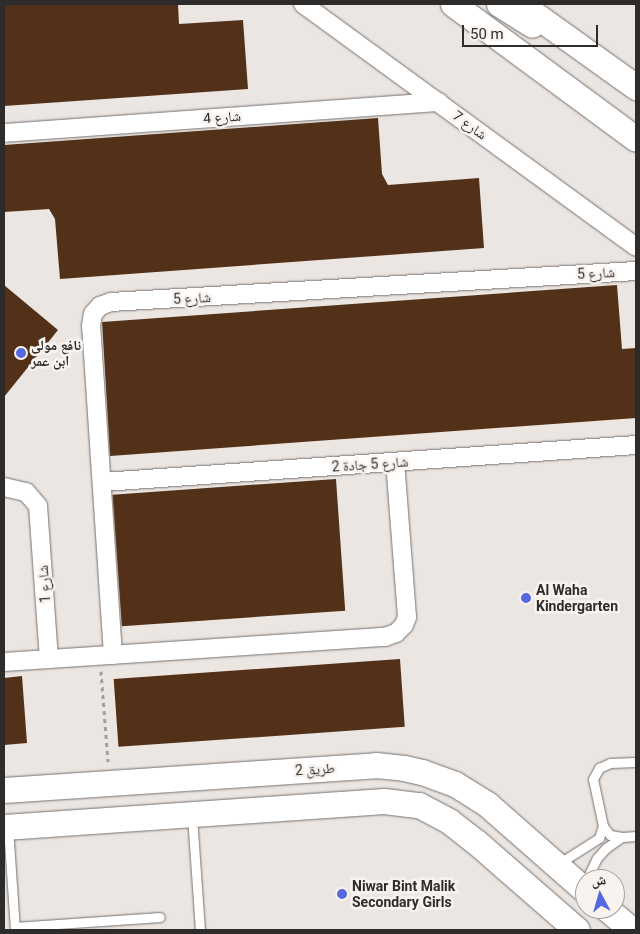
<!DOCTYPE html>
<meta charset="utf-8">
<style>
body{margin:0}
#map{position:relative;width:640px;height:934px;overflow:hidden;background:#ece6e2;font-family:Roboto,"Noto Naskh Arabic",sans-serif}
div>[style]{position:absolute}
.building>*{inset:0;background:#533118;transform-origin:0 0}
.path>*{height:3px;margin-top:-1.5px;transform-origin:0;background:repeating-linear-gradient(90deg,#a39e9b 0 4px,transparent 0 8px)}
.roads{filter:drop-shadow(0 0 1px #76716e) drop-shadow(0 0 1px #76716e)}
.lane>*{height:9px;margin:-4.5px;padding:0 4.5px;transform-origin:4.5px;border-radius:4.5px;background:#fff}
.street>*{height:18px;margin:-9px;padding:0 9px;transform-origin:9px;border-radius:9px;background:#fff}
.secondary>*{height:25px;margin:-12.5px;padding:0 12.5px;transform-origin:12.5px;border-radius:12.5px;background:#fff}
.dots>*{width:14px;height:14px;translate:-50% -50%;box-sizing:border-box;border:2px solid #f9f3ef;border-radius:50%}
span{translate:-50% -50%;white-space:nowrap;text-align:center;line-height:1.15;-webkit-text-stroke:5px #f9f3ef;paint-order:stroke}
.street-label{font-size:14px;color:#2e2c2a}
.poi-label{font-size:14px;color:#2e2c2a;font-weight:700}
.left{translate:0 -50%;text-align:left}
.frame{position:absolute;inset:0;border:5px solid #2e2c2a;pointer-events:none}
.north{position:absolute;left:575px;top:869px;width:50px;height:50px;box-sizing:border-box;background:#f9f3ef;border:1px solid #a8a3a0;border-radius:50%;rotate:354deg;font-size:14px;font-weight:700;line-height:20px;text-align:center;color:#2e2c2a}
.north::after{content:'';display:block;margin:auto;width:18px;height:22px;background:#5568de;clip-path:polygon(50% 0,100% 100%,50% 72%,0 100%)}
.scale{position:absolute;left:462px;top:25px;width:136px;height:22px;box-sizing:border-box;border:2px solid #2e2c2a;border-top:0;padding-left:6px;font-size:15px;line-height:18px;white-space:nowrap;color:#2e2c2a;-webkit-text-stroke:4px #f9f3ef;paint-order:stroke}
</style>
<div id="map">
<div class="building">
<i style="clip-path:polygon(4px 4px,178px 4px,179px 24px,243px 20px,248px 89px,4px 106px)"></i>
<i style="clip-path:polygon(378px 118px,382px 174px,388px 185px,479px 178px,484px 248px,60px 279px,55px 219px,49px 209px,4px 212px,4px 145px)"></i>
<i style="clip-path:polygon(4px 285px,58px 330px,4px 397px)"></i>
<i style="clip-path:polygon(617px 285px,622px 349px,636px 348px,636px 418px,110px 456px,102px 322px)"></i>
<i style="left:336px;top:479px;width:132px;height:224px;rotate:86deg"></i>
<i style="left:400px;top:659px;width:68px;height:287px;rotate:86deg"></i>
<i style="clip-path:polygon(22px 676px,27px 743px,4px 745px,4px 678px)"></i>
</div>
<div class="path">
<i style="left:101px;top:671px;width:91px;rotate:85.6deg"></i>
</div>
<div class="roads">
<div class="lane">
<i style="left:192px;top:816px;width:114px;rotate:86deg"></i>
<i style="left:603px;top:826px;width:11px;rotate:52deg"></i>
<i style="left:610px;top:835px;width:12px;rotate:9deg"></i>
<i style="left:8px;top:827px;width:103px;rotate:86.1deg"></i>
<i style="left:558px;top:864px;width:49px;rotate:-32.4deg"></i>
<i style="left:599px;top:838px;width:13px;rotate:-72deg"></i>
<i style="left:603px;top:826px;width:48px;rotate:-102deg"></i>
<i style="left:593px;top:779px;width:13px;rotate:-61deg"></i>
<i style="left:599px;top:768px;width:12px;rotate:-24deg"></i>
<i style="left:610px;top:763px;width:26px;rotate:-2deg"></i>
<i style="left:587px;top:879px;width:23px;rotate:-65deg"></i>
<i style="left:597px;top:858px;width:13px;rotate:-48deg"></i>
<i style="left:606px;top:848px;width:19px;rotate:-35deg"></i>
<i style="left:622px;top:837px;width:14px;rotate:-4deg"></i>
<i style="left:15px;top:927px;width:145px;rotate:-3.9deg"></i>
</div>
<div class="street">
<i style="left:303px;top:4px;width:412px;rotate:36.1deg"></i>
<i style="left:4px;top:133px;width:436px;rotate:-4.1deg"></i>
<i style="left:103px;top:482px;width:534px;rotate:-3.97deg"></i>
<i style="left:4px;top:487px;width:23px;rotate:13deg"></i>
<i style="left:26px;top:492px;width:18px;rotate:49deg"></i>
<i style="left:38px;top:506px;width:153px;rotate:85.9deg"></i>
<i style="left:113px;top:655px;width:330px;rotate:-93.8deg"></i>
<i style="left:91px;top:326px;width:12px;rotate:-81deg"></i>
<i style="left:93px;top:314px;width:11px;rotate:-49deg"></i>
<i style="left:100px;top:306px;width:12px;rotate:-20deg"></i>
<i style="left:111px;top:302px;width:526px;rotate:-3.38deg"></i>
<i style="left:4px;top:662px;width:382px;rotate:-3.8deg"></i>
<i style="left:385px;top:637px;width:12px;rotate:-20deg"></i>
<i style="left:396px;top:633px;width:11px;rotate:-45deg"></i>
<i style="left:404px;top:625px;width:9px;rotate:-69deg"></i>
<i style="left:407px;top:617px;width:155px;rotate:-94.4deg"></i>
</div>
<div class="secondary">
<i style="left:453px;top:4px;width:227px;rotate:36.4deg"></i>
<i style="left:499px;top:4px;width:39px;rotate:32deg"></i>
<i style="left:520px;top:4px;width:143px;rotate:35.6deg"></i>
<i style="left:4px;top:790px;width:373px;rotate:-3.8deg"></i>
<i style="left:376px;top:765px;width:28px;rotate:6deg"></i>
<i style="left:404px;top:768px;width:18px;rotate:13deg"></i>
<i style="left:422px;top:772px;width:35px;rotate:20deg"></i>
<i style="left:455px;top:784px;width:38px;rotate:32deg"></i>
<i style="left:487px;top:804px;width:130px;rotate:41.3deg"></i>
<i style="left:4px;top:827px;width:381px;rotate:-3.9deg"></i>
<i style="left:384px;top:801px;width:35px;rotate:7deg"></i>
<i style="left:419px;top:805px;width:34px;rotate:28deg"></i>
<i style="left:449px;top:821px;width:33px;rotate:38deg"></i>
<i style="left:475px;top:841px;width:135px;rotate:41.1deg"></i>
<i style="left:607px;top:909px;width:33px;rotate:40deg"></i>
</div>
</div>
<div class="dots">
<i style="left:21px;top:353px;background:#5568de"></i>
<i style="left:526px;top:598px;background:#5568de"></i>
<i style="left:342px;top:894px;background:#5568de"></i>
</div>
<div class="street-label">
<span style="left:222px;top:117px;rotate:-4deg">شارع 4</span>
<span style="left:470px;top:125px;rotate:36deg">شارع 7</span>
<span style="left:596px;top:273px;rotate:-3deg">شارع 5</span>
<span style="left:192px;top:298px;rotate:-3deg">شارع 5</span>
<span style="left:370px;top:464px;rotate:-4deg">شارع 5 جادة 2</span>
<span style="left:44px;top:584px;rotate:-94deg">شارع 1</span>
<span style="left:315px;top:769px;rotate:-4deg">طريق 2</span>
</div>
<div class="poi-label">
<span class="left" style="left:31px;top:353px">نافع مولى<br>ابن عمر</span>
<span class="left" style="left:536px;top:598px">Al Waha<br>Kindergarten</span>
<span class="left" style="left:352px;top:894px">Niwar Bint Malik<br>Secondary Girls</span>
</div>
<div class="frame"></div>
<div class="north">ش</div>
<div class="scale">50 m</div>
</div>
